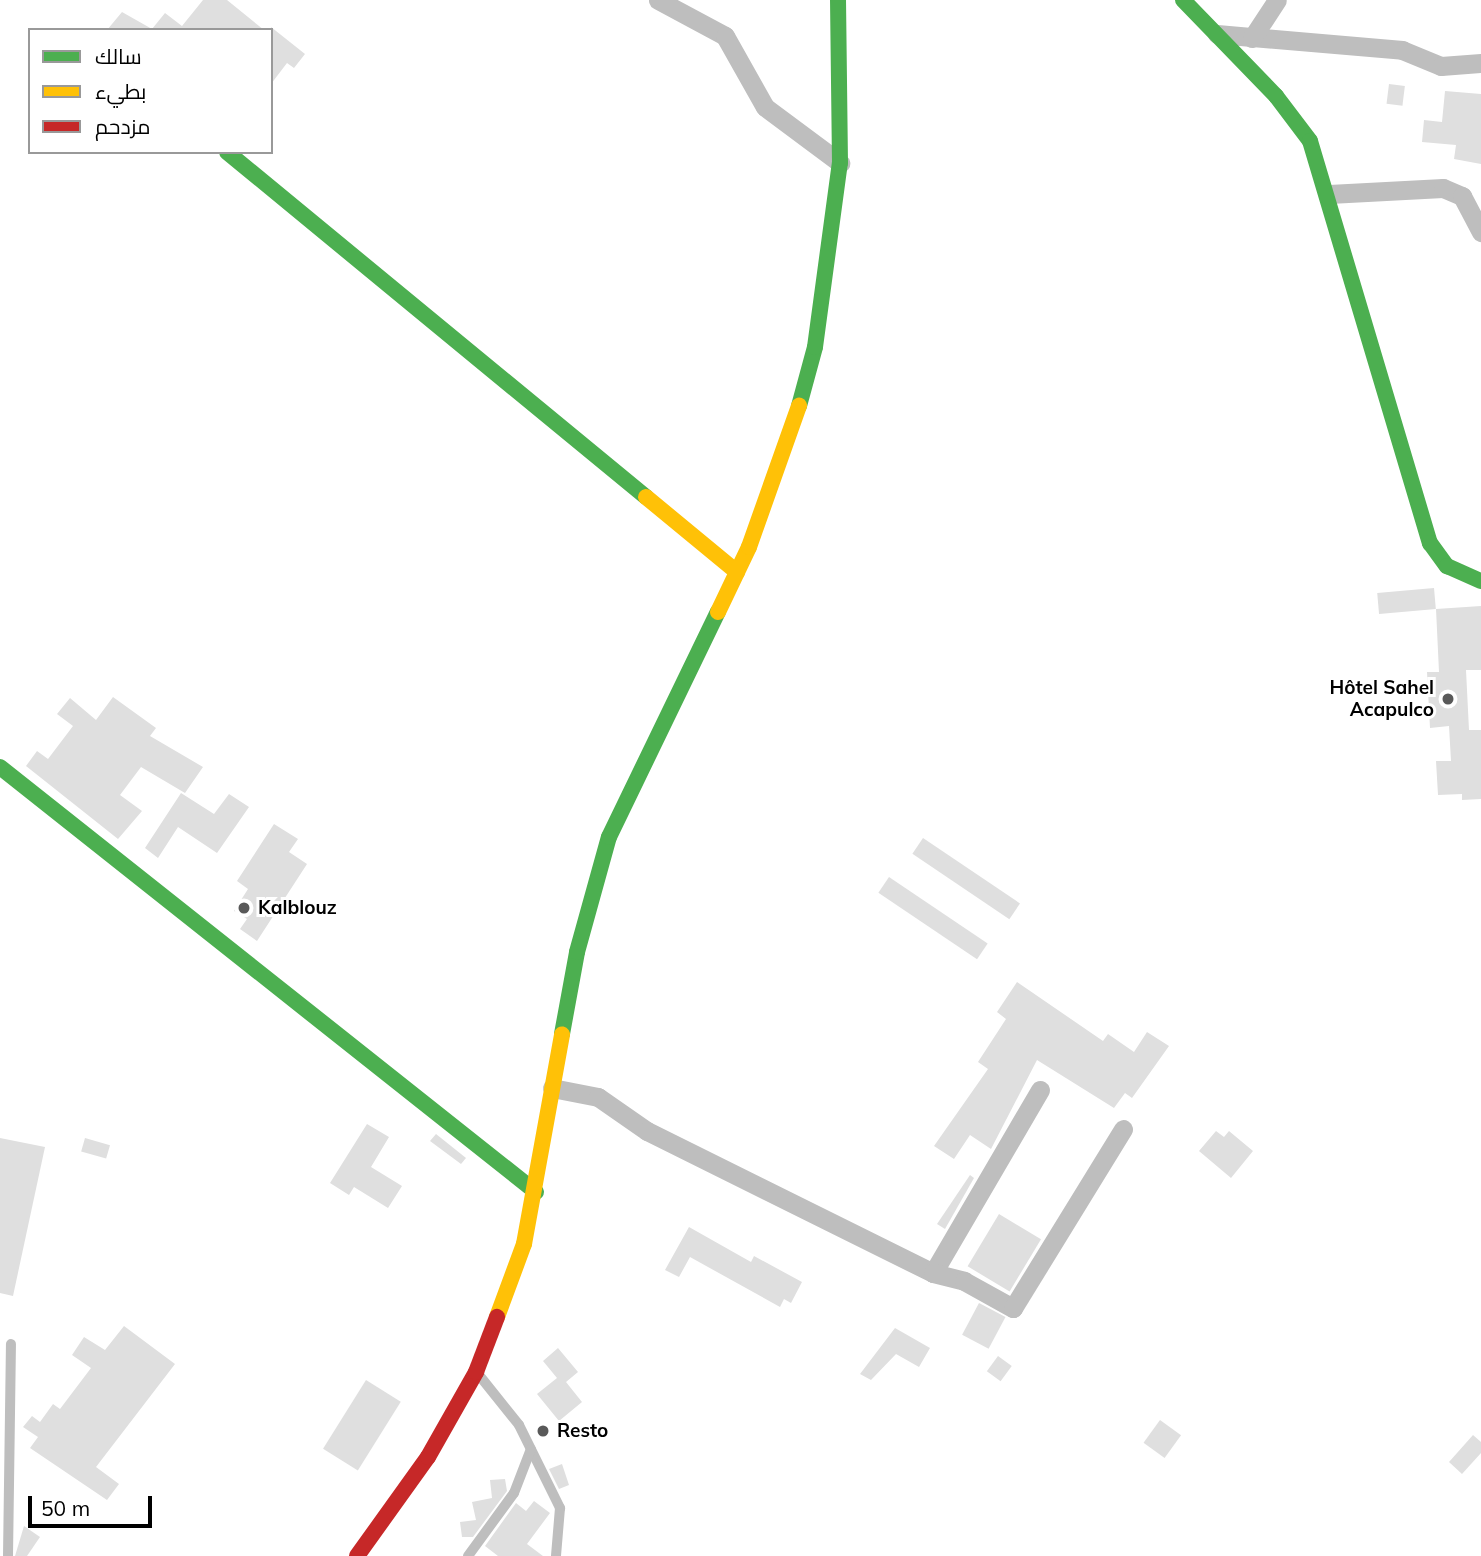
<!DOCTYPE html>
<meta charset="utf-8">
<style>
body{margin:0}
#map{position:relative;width:1481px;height:1556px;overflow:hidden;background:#fff;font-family:Mulish,Cairo,sans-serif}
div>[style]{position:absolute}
.building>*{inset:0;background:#dfdfdf;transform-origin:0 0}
.lane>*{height:10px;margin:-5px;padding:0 5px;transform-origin:5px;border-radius:5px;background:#bebebe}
.street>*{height:19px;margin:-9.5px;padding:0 9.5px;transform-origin:9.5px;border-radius:9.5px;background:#bebebe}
.fast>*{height:16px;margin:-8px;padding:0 8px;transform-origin:8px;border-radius:8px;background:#4caf50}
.slow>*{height:16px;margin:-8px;padding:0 8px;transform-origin:8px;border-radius:8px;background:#ffc107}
.jam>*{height:16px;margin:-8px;padding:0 8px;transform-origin:8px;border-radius:8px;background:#c62828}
.dots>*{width:19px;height:19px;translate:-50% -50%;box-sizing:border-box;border:4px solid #fff;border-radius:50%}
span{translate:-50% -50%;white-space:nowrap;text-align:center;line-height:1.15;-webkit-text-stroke:6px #fff;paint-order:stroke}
.poi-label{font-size:19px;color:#000;font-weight:700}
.right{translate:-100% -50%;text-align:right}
.left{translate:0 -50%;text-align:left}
.legend{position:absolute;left:28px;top:28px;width:245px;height:126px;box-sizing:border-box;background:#fff;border:2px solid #999;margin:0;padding:9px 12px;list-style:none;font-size:21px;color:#000}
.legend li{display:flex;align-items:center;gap:14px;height:35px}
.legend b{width:35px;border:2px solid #999}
.scale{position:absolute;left:28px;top:1496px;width:124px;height:32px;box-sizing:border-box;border:4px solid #000;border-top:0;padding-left:9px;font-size:21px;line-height:24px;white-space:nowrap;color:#000;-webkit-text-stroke:5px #fff;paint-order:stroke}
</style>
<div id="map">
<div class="building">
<i style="clip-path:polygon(203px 0,227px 0,264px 30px,107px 30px,122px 12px,152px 29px,165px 13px,182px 26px)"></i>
<i style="clip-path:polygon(271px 27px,305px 54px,294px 68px,287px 63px,271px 84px)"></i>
<i style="left:1389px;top:84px;width:16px;height:20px;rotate:7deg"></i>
<i style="clip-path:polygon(1445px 91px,1481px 94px,1481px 164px,1454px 159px,1456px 145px,1422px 142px,1424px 120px,1442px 122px)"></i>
<i style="left:1434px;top:588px;width:21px;height:57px;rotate:85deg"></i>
<i style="clip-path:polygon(1481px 606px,1481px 670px,1466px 670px,1469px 730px,1481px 730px,1481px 799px,1462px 800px,1462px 794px,1438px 795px,1436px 761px,1451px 761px,1449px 726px,1430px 728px,1427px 672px,1439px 672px,1436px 609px)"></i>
<i style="clip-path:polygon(113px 697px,156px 728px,150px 736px,203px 767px,185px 793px,141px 767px,120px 795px,142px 811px,118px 839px,26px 766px,37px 751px,48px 759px,73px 726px,57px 714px,70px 698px,96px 720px)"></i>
<i style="clip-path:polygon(181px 793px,214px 814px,229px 794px,249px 807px,217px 853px,178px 827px,158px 858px,145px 848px)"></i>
<i style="clip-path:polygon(274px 824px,298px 839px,289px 852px,307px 864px,257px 941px,240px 929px,247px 919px,234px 911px,248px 889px,237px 881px)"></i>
<i style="left:923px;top:838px;width:117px;height:19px;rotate:34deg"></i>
<i style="left:889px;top:877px;width:119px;height:19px;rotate:34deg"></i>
<i style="clip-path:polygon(1017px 982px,1103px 1041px,1108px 1034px,1134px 1052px,1147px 1032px,1169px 1046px,1132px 1098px,1125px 1093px,1114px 1108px,1037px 1060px,991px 1149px,970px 1135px,954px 1159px,934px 1146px,988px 1069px,978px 1062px,1006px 1019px,997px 1012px)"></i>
<i style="clip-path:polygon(367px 1124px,389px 1137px,371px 1167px,402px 1186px,388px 1208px,354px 1187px,349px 1195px,330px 1183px)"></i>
<i style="clip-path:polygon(1216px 1131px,1224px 1137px,1229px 1131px,1253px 1151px,1231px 1178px,1199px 1151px)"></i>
<i style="clip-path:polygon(436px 1134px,466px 1158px,461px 1164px,430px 1141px)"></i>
<i style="clip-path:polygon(0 1138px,45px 1147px,13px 1296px,0 1293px)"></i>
<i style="left:85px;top:1138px;width:26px;height:14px;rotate:16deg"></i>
<i style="clip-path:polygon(970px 1175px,974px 1178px,945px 1229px,937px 1224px)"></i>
<i style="left:999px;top:1214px;width:49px;height:61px;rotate:31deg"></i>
<i style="clip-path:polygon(689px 1227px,751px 1262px,754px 1256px,802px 1282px,791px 1303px,784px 1299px,780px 1307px,690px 1257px,679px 1277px,665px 1270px)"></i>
<i style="left:979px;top:1303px;width:30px;height:36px;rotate:28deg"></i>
<i style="clip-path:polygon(124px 1326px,175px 1364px,96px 1467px,119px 1484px,107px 1500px,30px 1448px,38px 1437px,23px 1427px,32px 1416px,40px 1422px,53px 1404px,60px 1409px,91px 1368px,72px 1355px,84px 1337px,105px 1350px)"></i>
<i style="clip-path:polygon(895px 1328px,930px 1348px,919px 1367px,896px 1354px,871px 1380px,860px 1374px)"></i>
<i style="clip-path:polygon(558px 1348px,578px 1372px,566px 1382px,582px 1402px,559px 1421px,537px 1394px,557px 1378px,543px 1361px)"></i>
<i style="left:998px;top:1356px;width:17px;height:19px;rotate:36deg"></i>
<i style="left:366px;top:1380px;width:41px;height:81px;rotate:32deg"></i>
<i style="left:1160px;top:1420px;width:26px;height:28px;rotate:36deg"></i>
<i style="clip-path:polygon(1473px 1435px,1481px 1442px,1481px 1453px,1462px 1474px,1449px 1462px)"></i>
<i style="clip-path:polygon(562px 1464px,569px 1485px,559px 1489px,549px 1469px)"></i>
<i style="clip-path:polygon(505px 1479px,507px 1491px,473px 1537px,462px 1537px,460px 1522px,476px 1520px,472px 1502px,492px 1498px,490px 1480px)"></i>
<i style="clip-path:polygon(534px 1501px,550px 1513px,527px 1544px,543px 1556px,498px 1556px,485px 1546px,516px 1503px,526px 1511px)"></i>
<i style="clip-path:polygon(24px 1526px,40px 1537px,27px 1556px,15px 1556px)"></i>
</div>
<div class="lane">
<i style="left:479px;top:1375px;width:64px;rotate:51.3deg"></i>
<i style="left:519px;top:1425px;width:93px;rotate:63.7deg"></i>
<i style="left:560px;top:1508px;width:48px;rotate:94.8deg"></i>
<i style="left:8px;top:1556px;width:212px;rotate:-89.2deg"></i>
<i style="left:468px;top:1556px;width:78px;rotate:-53.9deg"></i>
<i style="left:514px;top:1493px;width:47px;rotate:-68.9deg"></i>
</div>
<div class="street">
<i style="left:658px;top:0;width:76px;rotate:28.2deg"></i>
<i style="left:725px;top:36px;width:81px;rotate:60.6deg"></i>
<i style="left:765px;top:107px;width:94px;rotate:36.7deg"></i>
<i style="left:1217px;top:34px;width:186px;rotate:4.9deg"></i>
<i style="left:1402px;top:50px;width:42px;rotate:22.3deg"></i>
<i style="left:1441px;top:66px;width:40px;rotate:-4.3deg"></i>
<i style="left:1252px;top:38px;width:45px;rotate:-56.7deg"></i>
<i style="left:1329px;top:194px;width:114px;rotate:-3deg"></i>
<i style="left:1443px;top:188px;width:21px;rotate:23deg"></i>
<i style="left:1462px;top:196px;width:41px;rotate:62.2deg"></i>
<i style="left:552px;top:1088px;width:47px;rotate:11.1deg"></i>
<i style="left:598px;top:1097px;width:60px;rotate:34.8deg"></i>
<i style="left:647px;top:1131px;width:319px;rotate:26.4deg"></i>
<i style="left:933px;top:1273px;width:212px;rotate:-59.7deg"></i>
<i style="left:933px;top:1273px;width:32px;rotate:14deg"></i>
<i style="left:964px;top:1281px;width:56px;rotate:28.9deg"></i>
<i style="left:1013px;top:1308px;width:210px;rotate:-58.4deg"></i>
</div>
<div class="fast">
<i style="left:1183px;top:0;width:134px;rotate:45.9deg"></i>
<i style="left:1276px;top:96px;width:56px;rotate:52.9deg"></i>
<i style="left:1310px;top:141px;width:420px;rotate:73.4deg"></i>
<i style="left:1430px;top:543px;width:29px;rotate:54deg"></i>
<i style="left:1447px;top:566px;width:37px;rotate:24deg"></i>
<i style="left:227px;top:152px;width:543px;rotate:39.47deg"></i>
<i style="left:799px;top:406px;width:61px;rotate:-74.8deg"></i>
<i style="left:815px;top:347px;width:186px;rotate:-82.3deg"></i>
<i style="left:840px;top:163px;width:163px;rotate:-90.7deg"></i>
<i style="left:0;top:767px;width:684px;rotate:38.41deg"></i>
<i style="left:562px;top:1034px;width:83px;rotate:-79.6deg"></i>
<i style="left:577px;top:952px;width:119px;rotate:-74.5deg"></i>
<i style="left:609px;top:837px;width:250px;rotate:-64.2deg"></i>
</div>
<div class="slow">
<i style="left:646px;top:497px;width:118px;rotate:39.5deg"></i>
<i style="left:718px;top:612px;width:72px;rotate:-64.5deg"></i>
<i style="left:749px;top:547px;width:150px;rotate:-70.5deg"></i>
<i style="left:497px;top:1317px;width:78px;rotate:-69.7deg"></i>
<i style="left:524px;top:1244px;width:213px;rotate:-79.7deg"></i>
</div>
<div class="jam">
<i style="left:357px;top:1556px;width:122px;rotate:-54.4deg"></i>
<i style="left:428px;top:1457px;width:98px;rotate:-60.5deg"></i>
<i style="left:476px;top:1372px;width:59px;rotate:-69.1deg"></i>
</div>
<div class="dots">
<i style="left:1448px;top:699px;background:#595959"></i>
<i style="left:244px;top:908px;background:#595959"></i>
<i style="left:543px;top:1431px;background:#595959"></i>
</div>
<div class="poi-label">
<span class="right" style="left:1434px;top:699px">Hôtel Sahel<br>Acapulco</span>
<span class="left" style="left:258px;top:908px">Kalblouz</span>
<span class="left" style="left:557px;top:1431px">Resto</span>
</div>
<ul class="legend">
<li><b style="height:9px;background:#4caf50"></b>سالك</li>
<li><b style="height:9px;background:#ffc107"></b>بطيء</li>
<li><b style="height:9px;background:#c62828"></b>مزدحم</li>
</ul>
<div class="scale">50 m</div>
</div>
